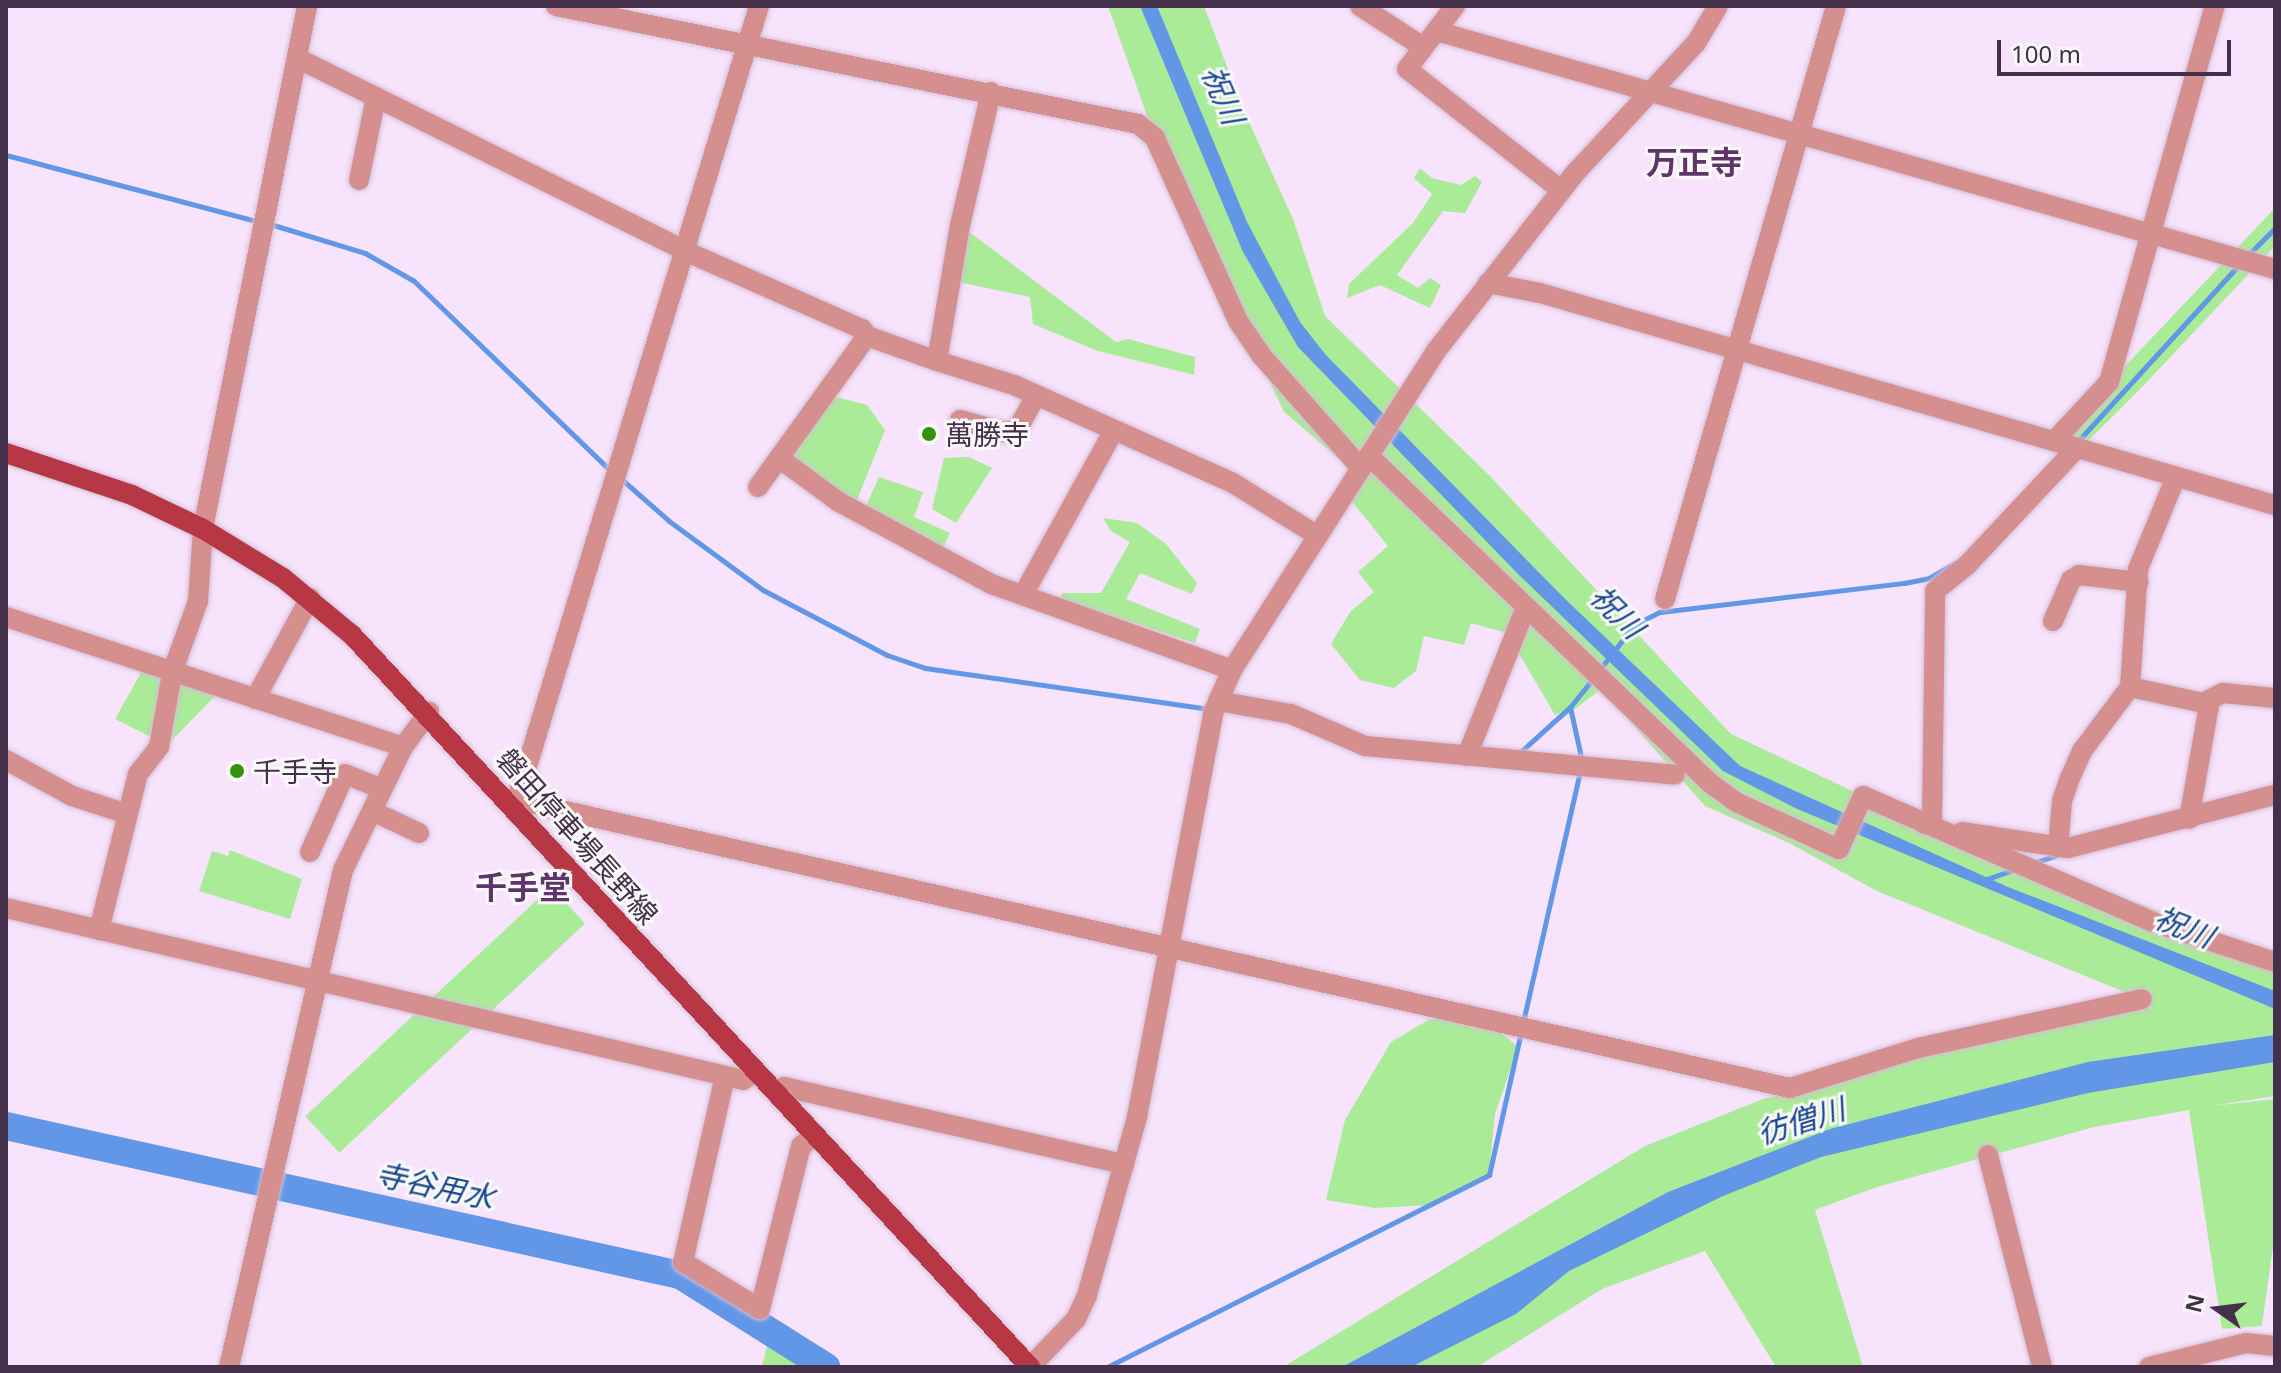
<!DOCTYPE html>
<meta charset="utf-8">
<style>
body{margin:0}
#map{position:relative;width:2281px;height:1373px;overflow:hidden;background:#f7e3fc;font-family:"Noto Sans","Noto Sans JP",sans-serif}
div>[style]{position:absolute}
.green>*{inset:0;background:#aaeb98;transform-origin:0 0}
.water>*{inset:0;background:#6296e6}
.stream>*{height:5px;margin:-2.5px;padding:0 2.5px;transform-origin:2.5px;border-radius:2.5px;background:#6296e6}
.river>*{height:28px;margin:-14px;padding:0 14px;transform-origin:14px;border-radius:14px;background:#6296e6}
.roads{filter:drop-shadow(0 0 2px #d3bfd8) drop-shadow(0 0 2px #d3bfd8)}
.minor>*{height:20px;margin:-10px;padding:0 10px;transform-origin:10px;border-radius:10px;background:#d68f8f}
.major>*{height:20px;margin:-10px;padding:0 10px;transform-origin:10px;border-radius:10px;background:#b73744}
.dots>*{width:22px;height:22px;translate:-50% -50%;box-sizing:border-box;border:4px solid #f8f8f8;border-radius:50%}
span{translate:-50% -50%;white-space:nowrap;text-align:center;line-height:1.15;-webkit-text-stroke:6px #f8f8f8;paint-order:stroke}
.poi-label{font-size:28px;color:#44304a}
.left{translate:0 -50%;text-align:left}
.street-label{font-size:28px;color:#44304a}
.water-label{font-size:30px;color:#16458e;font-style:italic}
.quarter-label{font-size:32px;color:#5e346a;font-weight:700}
.frame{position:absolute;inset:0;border:8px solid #44304a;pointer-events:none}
.north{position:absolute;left:2177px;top:1269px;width:80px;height:80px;-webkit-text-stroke:6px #f8f8f8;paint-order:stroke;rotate:284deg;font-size:22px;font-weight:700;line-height:32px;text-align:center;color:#44304a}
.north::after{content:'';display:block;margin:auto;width:28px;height:36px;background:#44304a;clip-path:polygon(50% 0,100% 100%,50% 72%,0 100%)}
.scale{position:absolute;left:1997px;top:40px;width:234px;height:36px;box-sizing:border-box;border:4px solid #44304a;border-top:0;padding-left:10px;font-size:24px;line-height:28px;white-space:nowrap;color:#44304a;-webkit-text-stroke:6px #f8f8f8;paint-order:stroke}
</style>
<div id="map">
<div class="green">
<i style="clip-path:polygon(1108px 6px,1204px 6px,1243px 109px,1293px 219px,1325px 316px,1489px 475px,1731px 734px,1876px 802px,2275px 956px,2275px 1096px,2211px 1106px,2275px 1099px,2275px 1232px,2262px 1326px,2222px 1329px,2189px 1110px,2094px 1127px,1877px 1187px,1815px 1210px,1863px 1367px,1776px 1367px,1705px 1251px,1602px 1289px,1477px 1367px,1283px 1367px,1645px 1146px,1763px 1099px,2142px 999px,1877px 891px,1789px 843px,1705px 806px,1601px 689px,1557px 723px,1569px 709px,1555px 715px,1507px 633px,1471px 623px,1464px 645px,1424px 636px,1416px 671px,1394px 688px,1360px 680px,1331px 644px,1350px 612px,1374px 592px,1358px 572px,1388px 546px,1349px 498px,1357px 474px,1284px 412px,1155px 138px)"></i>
<i style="clip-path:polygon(1420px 168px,1432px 178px,1461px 185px,1475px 176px,1482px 182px,1465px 213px,1443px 211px,1397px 275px,1418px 288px,1430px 278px,1441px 285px,1430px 308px,1380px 285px,1347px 298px,1349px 284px,1413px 223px,1432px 194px,1414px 178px)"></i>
<i style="clip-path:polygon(2275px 208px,2275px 246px,2144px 385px,2080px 449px,2054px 441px)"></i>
<i style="clip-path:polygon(960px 225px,1116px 342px,1128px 339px,1195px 357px,1194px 375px,1098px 351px,1033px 324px,1030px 297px,953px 281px)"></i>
<i style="clip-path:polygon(825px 394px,867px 405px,885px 430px,853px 510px,779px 458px)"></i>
<i style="clip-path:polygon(969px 457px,992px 468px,956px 523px,932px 509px,944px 458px)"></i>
<i style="clip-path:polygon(879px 477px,923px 492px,914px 517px,950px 533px,939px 556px,862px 514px)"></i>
<i style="clip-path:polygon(1103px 518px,1137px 523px,1166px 544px,1197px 583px,1192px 594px,1140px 573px,1126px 599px,1200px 629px,1195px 643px,1060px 599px,1062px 593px,1101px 593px,1130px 542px,1111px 531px)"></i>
<i style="clip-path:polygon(146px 664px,222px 689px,167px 745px,115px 719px)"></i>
<i style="clip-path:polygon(230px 850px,302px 879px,290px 919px,199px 891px,212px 851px,228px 856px)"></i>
<i style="left:551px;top:887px;width:50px;height:336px;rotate:47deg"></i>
<i style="clip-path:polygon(1430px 1019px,1487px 1021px,1518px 1047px,1495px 1114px,1489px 1175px,1430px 1205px,1375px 1208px,1326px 1200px,1345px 1120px,1391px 1042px)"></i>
<i style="clip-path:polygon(768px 1341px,812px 1367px,762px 1367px)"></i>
</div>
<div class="water">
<i style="clip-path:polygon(1140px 6px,1157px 6px,1247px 222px,1300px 322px,1325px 354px,1562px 596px,1740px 766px,2008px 887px,2275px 991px,2275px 1009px,1795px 808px,1723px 771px,1518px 574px,1298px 347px,1243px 252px)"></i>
<i style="clip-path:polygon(2275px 1035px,2275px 1062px,2088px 1093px,1821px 1157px,1723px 1196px,1569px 1271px,1516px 1314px,1411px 1367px,1342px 1367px,1668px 1192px,1830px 1129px,2088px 1062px)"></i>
</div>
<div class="stream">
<i style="left:6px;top:155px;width:263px;rotate:14.8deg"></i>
<i style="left:270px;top:224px;width:99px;rotate:17deg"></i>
<i style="left:365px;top:253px;width:56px;rotate:29.7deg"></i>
<i style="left:414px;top:281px;width:274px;rotate:44deg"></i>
<i style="left:2248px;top:255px;width:38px;rotate:-45deg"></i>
<i style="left:2078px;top:441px;width:237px;rotate:-47.6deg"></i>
<i style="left:619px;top:477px;width:67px;rotate:41.3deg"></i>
<i style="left:669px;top:521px;width:117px;rotate:36.3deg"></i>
<i style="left:763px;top:590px;width:140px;rotate:27.7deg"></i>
<i style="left:887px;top:655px;width:40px;rotate:18.9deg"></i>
<i style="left:925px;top:668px;width:287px;rotate:8.2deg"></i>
<i style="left:1600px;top:669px;width:56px;rotate:-52.3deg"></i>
<i style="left:1634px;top:625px;width:29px;rotate:-27deg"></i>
<i style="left:1660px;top:612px;width:246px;rotate:-6.8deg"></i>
<i style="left:1904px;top:583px;width:25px;rotate:-11deg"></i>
<i style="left:1929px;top:578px;width:30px;rotate:-30deg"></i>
<i style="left:1570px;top:707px;width:55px;rotate:77.5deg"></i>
<i style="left:1517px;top:755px;width:72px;rotate:-42.2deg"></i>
<i style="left:1570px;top:707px;width:38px;rotate:-51deg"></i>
<i style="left:2033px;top:863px;width:26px;rotate:-18deg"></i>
<i style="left:1984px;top:880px;width:34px;rotate:-19deg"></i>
<i style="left:1523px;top:1022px;width:257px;rotate:-77.2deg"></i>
<i style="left:1107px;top:1367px;width:428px;rotate:-26.7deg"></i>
<i style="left:1489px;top:1175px;width:147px;rotate:-77.4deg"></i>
</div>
<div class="river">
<i style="left:6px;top:1126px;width:690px;rotate:12.47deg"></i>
<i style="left:680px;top:1275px;width:173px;rotate:32.2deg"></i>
</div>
<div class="roads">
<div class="minor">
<i style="left:556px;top:6px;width:594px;rotate:11.46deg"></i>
<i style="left:1138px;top:124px;width:22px;rotate:39deg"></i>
<i style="left:1155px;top:138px;width:201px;rotate:65.6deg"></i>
<i style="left:1238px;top:321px;width:41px;rotate:55.9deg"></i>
<i style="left:1261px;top:355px;width:151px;rotate:48.5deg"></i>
<i style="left:1360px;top:6px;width:75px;rotate:33.1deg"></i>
<i style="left:1455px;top:6px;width:79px;rotate:127.3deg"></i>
<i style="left:1407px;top:69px;width:196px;rotate:38.2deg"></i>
<i style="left:1436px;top:31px;width:872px;rotate:15.84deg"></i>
<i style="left:297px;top:58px;width:433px;rotate:26.4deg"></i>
<i style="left:685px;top:251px;width:193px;rotate:23.8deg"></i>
<i style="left:862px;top:329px;width:9px;rotate:54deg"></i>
<i style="left:867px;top:336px;width:74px;rotate:19.7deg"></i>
<i style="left:991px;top:92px;width:137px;rotate:103.1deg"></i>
<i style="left:960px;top:225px;width:138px;rotate:99.6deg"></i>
<i style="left:937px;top:361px;width:81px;rotate:17.3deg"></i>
<i style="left:1014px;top:385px;width:240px;rotate:24.1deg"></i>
<i style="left:1233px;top:483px;width:100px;rotate:31.9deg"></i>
<i style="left:359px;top:180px;width:85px;rotate:-78.4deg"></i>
<i style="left:1488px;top:283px;width:53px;rotate:10.9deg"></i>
<i style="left:1540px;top:293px;width:765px;rotate:16.09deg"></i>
<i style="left:960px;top:420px;width:47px;rotate:14.9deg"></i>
<i style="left:1005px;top:432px;width:12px;rotate:-9deg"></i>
<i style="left:1017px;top:430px;width:39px;rotate:-61deg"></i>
<i style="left:2054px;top:441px;width:81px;rotate:-47deg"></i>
<i style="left:2109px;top:382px;width:391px;rotate:-74.3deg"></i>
<i style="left:1369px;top:456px;width:472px;rotate:43.8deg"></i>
<i style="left:1710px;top:783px;width:34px;rotate:36deg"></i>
<i style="left:1738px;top:803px;width:111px;rotate:24.5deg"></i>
<i style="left:1839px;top:849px;width:58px;rotate:-65.6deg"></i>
<i style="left:1863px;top:796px;width:316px;rotate:23.5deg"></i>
<i style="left:2153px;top:922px;width:128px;rotate:18.2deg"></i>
<i style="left:779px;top:458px;width:74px;rotate:36.3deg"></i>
<i style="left:839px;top:502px;width:173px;rotate:28.3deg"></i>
<i style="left:991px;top:584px;width:256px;rotate:19.6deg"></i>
<i style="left:758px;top:487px;width:186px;rotate:-54.2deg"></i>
<i style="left:1023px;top:595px;width:186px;rotate:-61.1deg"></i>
<i style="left:1665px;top:599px;width:617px;rotate:-73.91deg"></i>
<i style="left:6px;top:617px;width:418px;rotate:18.1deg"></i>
<i style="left:2053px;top:621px;width:45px;rotate:-66.3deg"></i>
<i style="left:2071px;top:580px;width:9px;rotate:-32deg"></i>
<i style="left:2079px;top:575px;width:60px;rotate:6.7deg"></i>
<i style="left:2130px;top:687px;width:75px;rotate:12.4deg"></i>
<i style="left:2203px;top:703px;width:22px;rotate:-27deg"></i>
<i style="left:2223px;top:693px;width:52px;rotate:5.5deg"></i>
<i style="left:255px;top:699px;width:115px;rotate:-61.4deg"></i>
<i style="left:1218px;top:701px;width:74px;rotate:10.1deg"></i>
<i style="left:1291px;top:714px;width:81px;rotate:23.4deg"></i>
<i style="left:1365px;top:746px;width:311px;rotate:5.3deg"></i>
<i style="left:1467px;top:756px;width:160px;rotate:-68.4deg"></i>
<i style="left:6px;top:760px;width:75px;rotate:28.6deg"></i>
<i style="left:72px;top:796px;width:58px;rotate:18.1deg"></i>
<i style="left:517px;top:800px;width:1305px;rotate:12.75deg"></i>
<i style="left:1790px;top:1088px;width:134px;rotate:-17.4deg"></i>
<i style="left:1918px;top:1048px;width:229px;rotate:-12.3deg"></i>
<i style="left:514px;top:809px;width:840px;rotate:-73.03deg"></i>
<i style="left:372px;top:811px;width:52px;rotate:25.1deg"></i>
<i style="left:2189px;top:819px;width:121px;rotate:-80deg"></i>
<i style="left:1924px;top:824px;width:9px;rotate:-32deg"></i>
<i style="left:1932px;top:819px;width:228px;rotate:-89.2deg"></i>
<i style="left:1935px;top:591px;width:41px;rotate:-39.1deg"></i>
<i style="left:1967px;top:565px;width:161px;rotate:-46.8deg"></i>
<i style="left:1962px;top:832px;width:107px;rotate:8.6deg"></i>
<i style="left:2068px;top:848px;width:214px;rotate:-14.4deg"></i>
<i style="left:2058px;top:847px;width:46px;rotate:-85deg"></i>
<i style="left:2062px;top:801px;width:24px;rotate:-71deg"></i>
<i style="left:2070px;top:778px;width:30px;rotate:-66deg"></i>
<i style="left:2082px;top:751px;width:80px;rotate:-53.1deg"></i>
<i style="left:2130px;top:687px;width:118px;rotate:-86.1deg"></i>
<i style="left:2138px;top:569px;width:100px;rotate:-67.6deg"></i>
<i style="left:310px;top:852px;width:85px;rotate:-65.8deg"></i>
<i style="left:345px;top:774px;width:40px;rotate:22deg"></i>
<i style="left:6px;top:908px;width:757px;rotate:13.14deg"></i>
<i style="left:743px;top:1080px;width:16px;rotate:-35deg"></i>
<i style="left:99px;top:930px;width:161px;rotate:-76deg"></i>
<i style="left:138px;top:774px;width:34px;rotate:-52deg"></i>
<i style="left:159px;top:747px;width:75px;rotate:-80deg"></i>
<i style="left:172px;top:673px;width:77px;rotate:-70.1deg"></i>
<i style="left:198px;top:601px;width:72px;rotate:-86deg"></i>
<i style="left:203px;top:529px;width:533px;rotate:-78.75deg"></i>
<i style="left:725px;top:1076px;width:191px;rotate:102.7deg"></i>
<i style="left:683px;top:1262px;width:90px;rotate:31.4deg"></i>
<i style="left:760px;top:1309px;width:168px;rotate:-75.9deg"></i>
<i style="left:801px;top:1146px;width:18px;rotate:-38deg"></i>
<i style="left:777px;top:1094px;width:10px;rotate:-45deg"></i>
<i style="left:784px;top:1087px;width:349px;rotate:12.8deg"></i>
<i style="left:1988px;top:1155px;width:219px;rotate:75.7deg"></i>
<i style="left:229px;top:1367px;width:510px;rotate:-77.08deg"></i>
<i style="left:343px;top:870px;width:137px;rotate:-64deg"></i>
<i style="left:403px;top:747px;width:44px;rotate:-53.4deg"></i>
<i style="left:1030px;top:1367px;width:66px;rotate:-46.2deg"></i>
<i style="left:1076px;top:1319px;width:26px;rotate:-65deg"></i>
<i style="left:1087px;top:1295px;width:185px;rotate:-74.3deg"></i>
<i style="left:1137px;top:1117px;width:411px;rotate:-79.3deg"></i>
<i style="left:1213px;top:713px;width:47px;rotate:-66.2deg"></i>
<i style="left:1232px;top:670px;width:379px;rotate:-57.4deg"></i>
<i style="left:1436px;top:351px;width:227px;rotate:-52deg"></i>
<i style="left:1576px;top:172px;width:176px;rotate:-47.1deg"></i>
<i style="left:1696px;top:43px;width:43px;rotate:-59.3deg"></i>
<i style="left:2149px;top:1367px;width:100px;rotate:-13.9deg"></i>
<i style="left:2246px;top:1343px;width:29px;rotate:6deg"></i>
</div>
<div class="major">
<i style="left:6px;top:453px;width:133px;rotate:18.4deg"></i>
<i style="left:132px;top:495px;width:79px;rotate:25.6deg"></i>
<i style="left:203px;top:529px;width:94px;rotate:31.5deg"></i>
<i style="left:283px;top:578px;width:89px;rotate:39.6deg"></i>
<i style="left:352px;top:635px;width:998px;rotate:47.19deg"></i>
</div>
</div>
<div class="dots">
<i style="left:929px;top:434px;background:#36920a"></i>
<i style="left:237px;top:771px;background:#36920a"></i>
</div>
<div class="poi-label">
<span class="left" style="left:945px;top:434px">萬勝寺</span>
<span class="left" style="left:253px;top:771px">千手寺</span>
</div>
<div class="street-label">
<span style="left:578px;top:836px;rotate:48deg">磐田停車場長野線</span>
</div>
<div class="water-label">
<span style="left:1223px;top:95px;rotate:67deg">祝川</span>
<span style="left:1617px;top:612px;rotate:45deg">祝川</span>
<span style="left:2184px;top:927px;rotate:22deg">祝川</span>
<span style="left:1801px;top:1121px;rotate:-17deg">彷僧川</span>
<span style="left:435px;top:1186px;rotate:12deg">寺谷用水</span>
</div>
<div class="quarter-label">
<span style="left:1694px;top:162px">万正寺</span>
<span style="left:523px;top:887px">千手堂</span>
</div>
<div class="frame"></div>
<div class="north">N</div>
<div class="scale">100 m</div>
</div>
